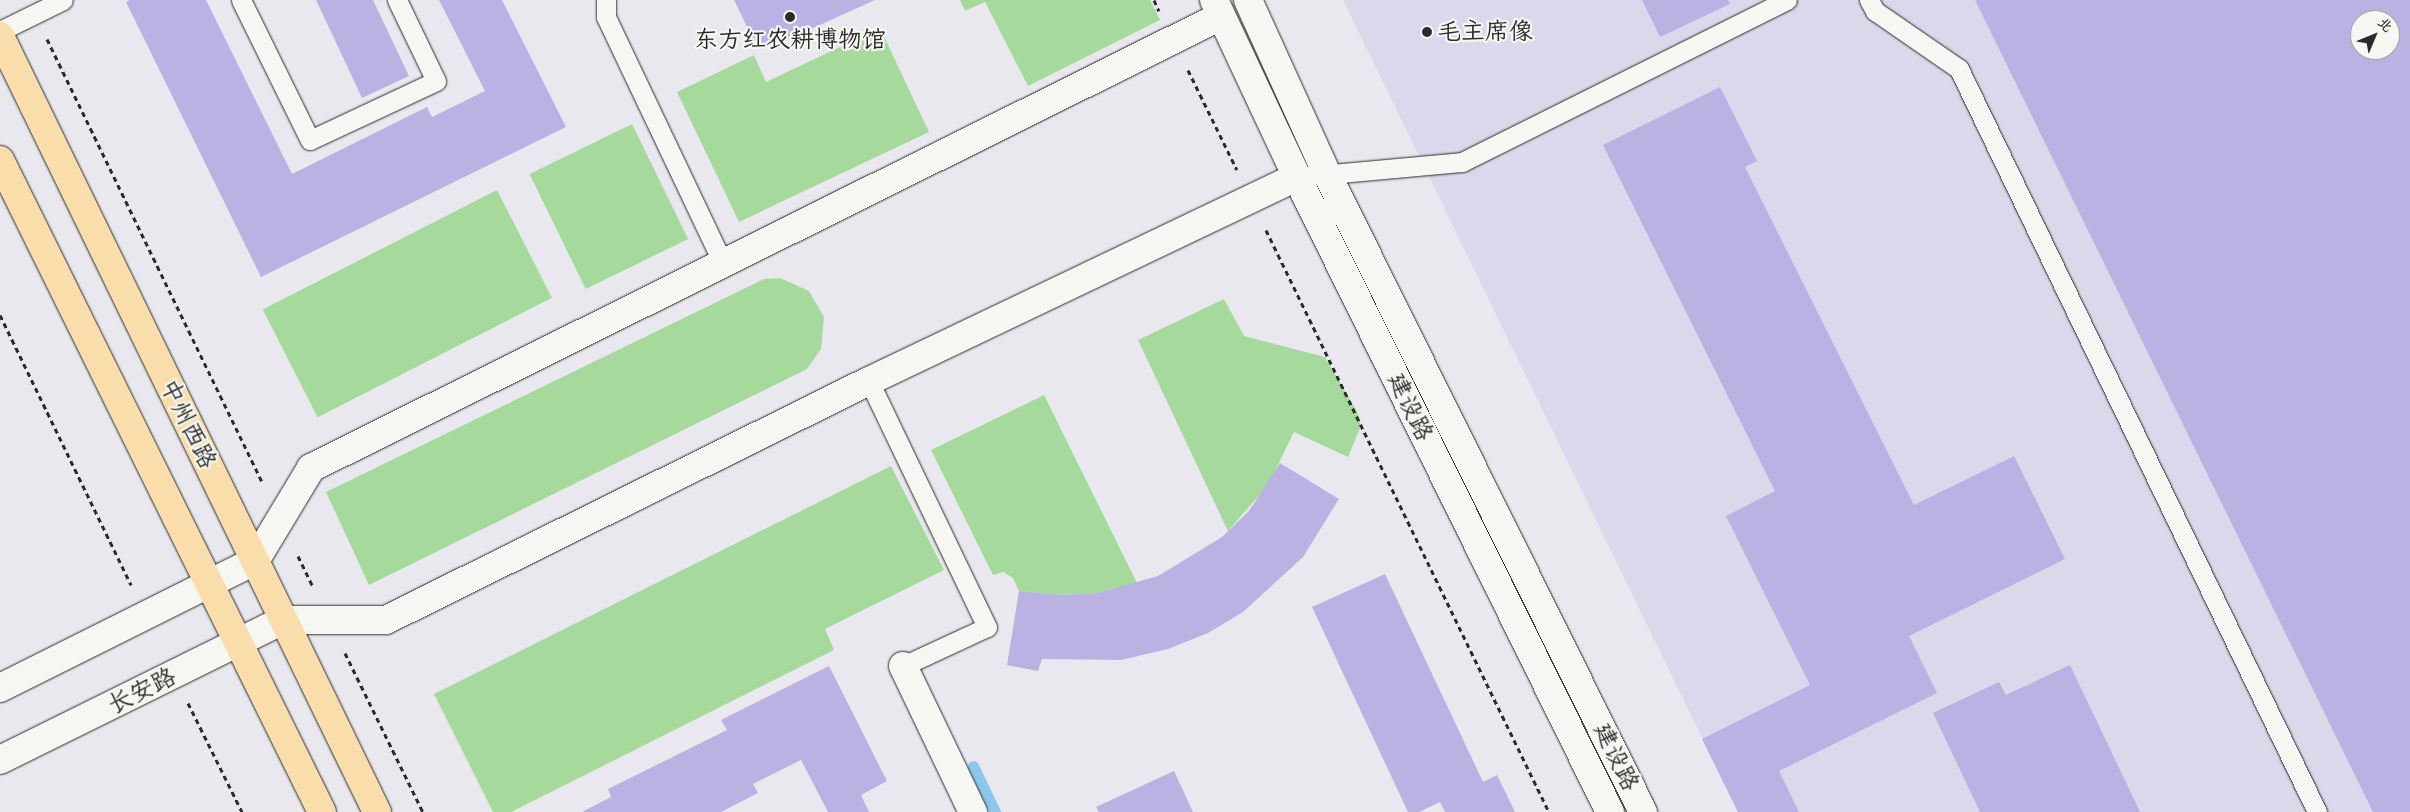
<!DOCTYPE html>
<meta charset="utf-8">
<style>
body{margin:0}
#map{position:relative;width:2410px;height:812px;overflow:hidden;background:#eae8ef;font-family:Caveat,"LXGW WenKai TC",sans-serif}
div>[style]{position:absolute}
.built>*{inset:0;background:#dbd8eb}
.green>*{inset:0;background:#a6da9c;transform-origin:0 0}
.stream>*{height:11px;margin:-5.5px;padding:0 5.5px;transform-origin:5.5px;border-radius:5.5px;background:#8bc9eb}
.building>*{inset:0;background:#b9b2e3}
.path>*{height:3px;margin-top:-1.5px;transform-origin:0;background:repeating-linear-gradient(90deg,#2b2b2b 0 5px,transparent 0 9px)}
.roads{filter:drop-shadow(0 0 1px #2b2b2b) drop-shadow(0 0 1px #2b2b2b)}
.lane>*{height:19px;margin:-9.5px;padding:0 9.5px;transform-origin:9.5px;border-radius:9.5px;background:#f6f6f2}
.street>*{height:28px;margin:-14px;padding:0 14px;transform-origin:14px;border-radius:14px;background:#f6f6f2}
.secondary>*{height:28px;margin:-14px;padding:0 14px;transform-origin:14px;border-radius:14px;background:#f6f6f2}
.primary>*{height:28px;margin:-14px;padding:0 14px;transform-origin:14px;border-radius:14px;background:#f9deab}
.dots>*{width:14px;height:14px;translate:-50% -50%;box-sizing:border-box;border:2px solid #f6f6f2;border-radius:50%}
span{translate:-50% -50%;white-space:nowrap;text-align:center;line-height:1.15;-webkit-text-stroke:4.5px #f6f6f2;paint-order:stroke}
.poi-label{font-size:24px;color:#2b2b2b}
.left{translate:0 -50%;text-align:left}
.street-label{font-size:24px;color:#2b2b2b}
.north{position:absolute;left:2350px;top:10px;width:50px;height:50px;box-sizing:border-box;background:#f6f6f2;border:1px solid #a5a5a2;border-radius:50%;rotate:45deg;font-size:14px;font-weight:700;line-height:20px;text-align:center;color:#2b2b2b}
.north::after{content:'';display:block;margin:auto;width:18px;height:22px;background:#2b2b2b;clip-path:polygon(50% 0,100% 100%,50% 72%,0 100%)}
</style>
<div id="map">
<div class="built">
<i style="clip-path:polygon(evenodd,1343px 0,2410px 0,2410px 812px,1738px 812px,1343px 0,2360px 20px,2390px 20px,2390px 50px,2360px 50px,2360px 20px)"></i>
</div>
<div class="green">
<i style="clip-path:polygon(960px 0,1150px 0,1160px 20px,1028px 86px,985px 2px,965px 11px)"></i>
<i style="clip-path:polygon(880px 28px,929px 132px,739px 222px,677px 92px,754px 55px,766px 82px)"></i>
<i style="left:632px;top:124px;width:128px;height:114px;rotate:64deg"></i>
<i style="left:497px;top:190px;width:121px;height:263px;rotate:63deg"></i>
<i style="clip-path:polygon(780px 278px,809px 291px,824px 317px,821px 349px,807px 369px,369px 585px,326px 492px,764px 279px)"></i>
<i style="clip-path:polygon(1224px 299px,1244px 336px,1325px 357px,1358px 413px,1361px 426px,1348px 457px,1294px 432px,1268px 485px,1228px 531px,1138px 340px)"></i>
<i style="clip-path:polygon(1044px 395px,1137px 583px,1097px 593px,1062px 595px,1019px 591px,1013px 578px,1003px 572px,993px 575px,931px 450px)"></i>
<i style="clip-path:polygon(891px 466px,944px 570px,825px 629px,834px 650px,511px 812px,493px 812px,434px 694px)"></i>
</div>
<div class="stream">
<i style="left:973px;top:766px;width:51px;rotate:64.4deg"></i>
</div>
<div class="building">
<i style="clip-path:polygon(130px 0,206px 0,292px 174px,427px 107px,432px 117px,485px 91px,439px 0,502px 0,566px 127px,261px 277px,126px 2px)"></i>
<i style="clip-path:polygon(316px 0,373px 0,409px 76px,362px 98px)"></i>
<i style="clip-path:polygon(734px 0,875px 0,769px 48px,754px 41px)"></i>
<i style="clip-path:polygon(1642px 0,1728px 0,1730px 4px,1660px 37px)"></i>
<i style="clip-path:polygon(evenodd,1975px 0,2410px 0,2410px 812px,2373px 812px,1975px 0,2360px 20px,2390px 20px,2390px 50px,2360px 50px,2360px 20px)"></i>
<i style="clip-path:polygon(1720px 87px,1757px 161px,1745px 167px,1914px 505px,2014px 456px,2065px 559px,1909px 636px,1937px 693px,1779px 771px,1799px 812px,1738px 812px,1702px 739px,1810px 685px,1726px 516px,1775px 491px,1603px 145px)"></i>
<i style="clip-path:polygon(1280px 463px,1339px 499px,1303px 557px,1243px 612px,1208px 633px,1168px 649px,1121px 660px,1042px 659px,1038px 671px,1007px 665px,1019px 591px,1062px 595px,1097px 593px,1158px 576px,1222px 537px,1249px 511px)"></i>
<i style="clip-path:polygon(1385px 574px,1483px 782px,1497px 775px,1515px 812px,1445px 812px,1440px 802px,1419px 812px,1408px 812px,1312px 607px)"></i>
<i style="clip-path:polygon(2070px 665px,2140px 812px,1980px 812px,1933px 713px,1999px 682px,2006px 695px)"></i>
<i style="clip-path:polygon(829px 666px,887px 781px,861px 795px,869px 812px,828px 812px,801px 760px,753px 784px,758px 793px,721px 812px,582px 812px,611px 797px,608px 789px,727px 730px,721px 720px)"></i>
<i style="clip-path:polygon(1174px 771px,1193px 812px,1099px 812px,1096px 807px)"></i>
</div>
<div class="path">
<i style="left:1154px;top:0;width:12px;rotate:66deg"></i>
<i style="left:47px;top:39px;width:494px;rotate:64.1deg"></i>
<i style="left:1188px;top:70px;width:111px;rotate:63.9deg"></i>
<i style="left:1266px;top:230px;width:647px;rotate:64.07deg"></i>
<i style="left:0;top:315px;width:300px;rotate:64.1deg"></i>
<i style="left:298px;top:556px;width:34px;rotate:64deg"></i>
<i style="left:345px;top:653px;width:177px;rotate:63.9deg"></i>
<i style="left:188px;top:703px;width:122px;rotate:63.6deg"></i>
</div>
<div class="roads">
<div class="lane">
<i style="left:241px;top:0;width:156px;rotate:63.8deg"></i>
<i style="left:310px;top:140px;width:139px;rotate:-25.1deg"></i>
<i style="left:436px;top:81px;width:90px;rotate:-115.7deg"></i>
<i style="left:606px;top:0;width:17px;rotate:90deg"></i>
<i style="left:606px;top:17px;width:272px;rotate:64.6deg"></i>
<i style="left:1869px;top:0;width:13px;rotate:61deg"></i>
<i style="left:1875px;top:11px;width:102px;rotate:34.6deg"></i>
<i style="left:1959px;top:69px;width:825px;rotate:64.27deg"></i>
<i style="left:0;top:31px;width:70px;rotate:-26.2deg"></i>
<i style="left:1297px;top:177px;width:166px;rotate:-5.2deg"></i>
<i style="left:1462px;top:162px;width:363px;rotate:-26.5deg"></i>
<i style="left:869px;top:381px;width:273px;rotate:64.4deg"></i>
<i style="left:987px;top:627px;width:93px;rotate:155.1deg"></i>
</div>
<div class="street">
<i style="left:903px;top:666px;width:162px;rotate:64.4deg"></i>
</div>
<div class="secondary">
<i style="left:1214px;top:0;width:195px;rotate:64.9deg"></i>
<i style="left:1297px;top:177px;width:708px;rotate:63.76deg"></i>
<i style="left:1248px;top:0;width:191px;rotate:65.6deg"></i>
<i style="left:1327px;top:174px;width:712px;rotate:63.65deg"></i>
<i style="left:0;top:688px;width:285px;rotate:-26.5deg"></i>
<i style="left:255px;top:561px;width:109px;rotate:-58.9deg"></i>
<i style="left:311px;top:468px;width:1016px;rotate:-26.41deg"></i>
<i style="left:0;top:760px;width:316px;rotate:-26.3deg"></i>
<i style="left:283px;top:620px;width:103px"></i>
<i style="left:386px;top:620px;width:539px;rotate:-26.33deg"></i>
<i style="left:869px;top:381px;width:474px;rotate:-25.5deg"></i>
</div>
<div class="primary">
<i style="left:0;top:36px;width:863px;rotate:64.09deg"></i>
<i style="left:0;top:160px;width:727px;rotate:63.72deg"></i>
</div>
</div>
<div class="dots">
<i style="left:790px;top:17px;background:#2b2b2b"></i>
<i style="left:1427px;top:32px;background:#2b2b2b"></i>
</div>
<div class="poi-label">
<span class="left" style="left:1437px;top:32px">毛主席像</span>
<span style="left:790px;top:40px">东方红农耕博物馆</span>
</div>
<div class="street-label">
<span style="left:1410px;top:407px;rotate:64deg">建设路</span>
<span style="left:188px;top:424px;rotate:64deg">中州西路</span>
<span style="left:142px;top:691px;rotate:-26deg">长安路</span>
<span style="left:1616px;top:757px;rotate:64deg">建设路</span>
</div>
<div class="north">北</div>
</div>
